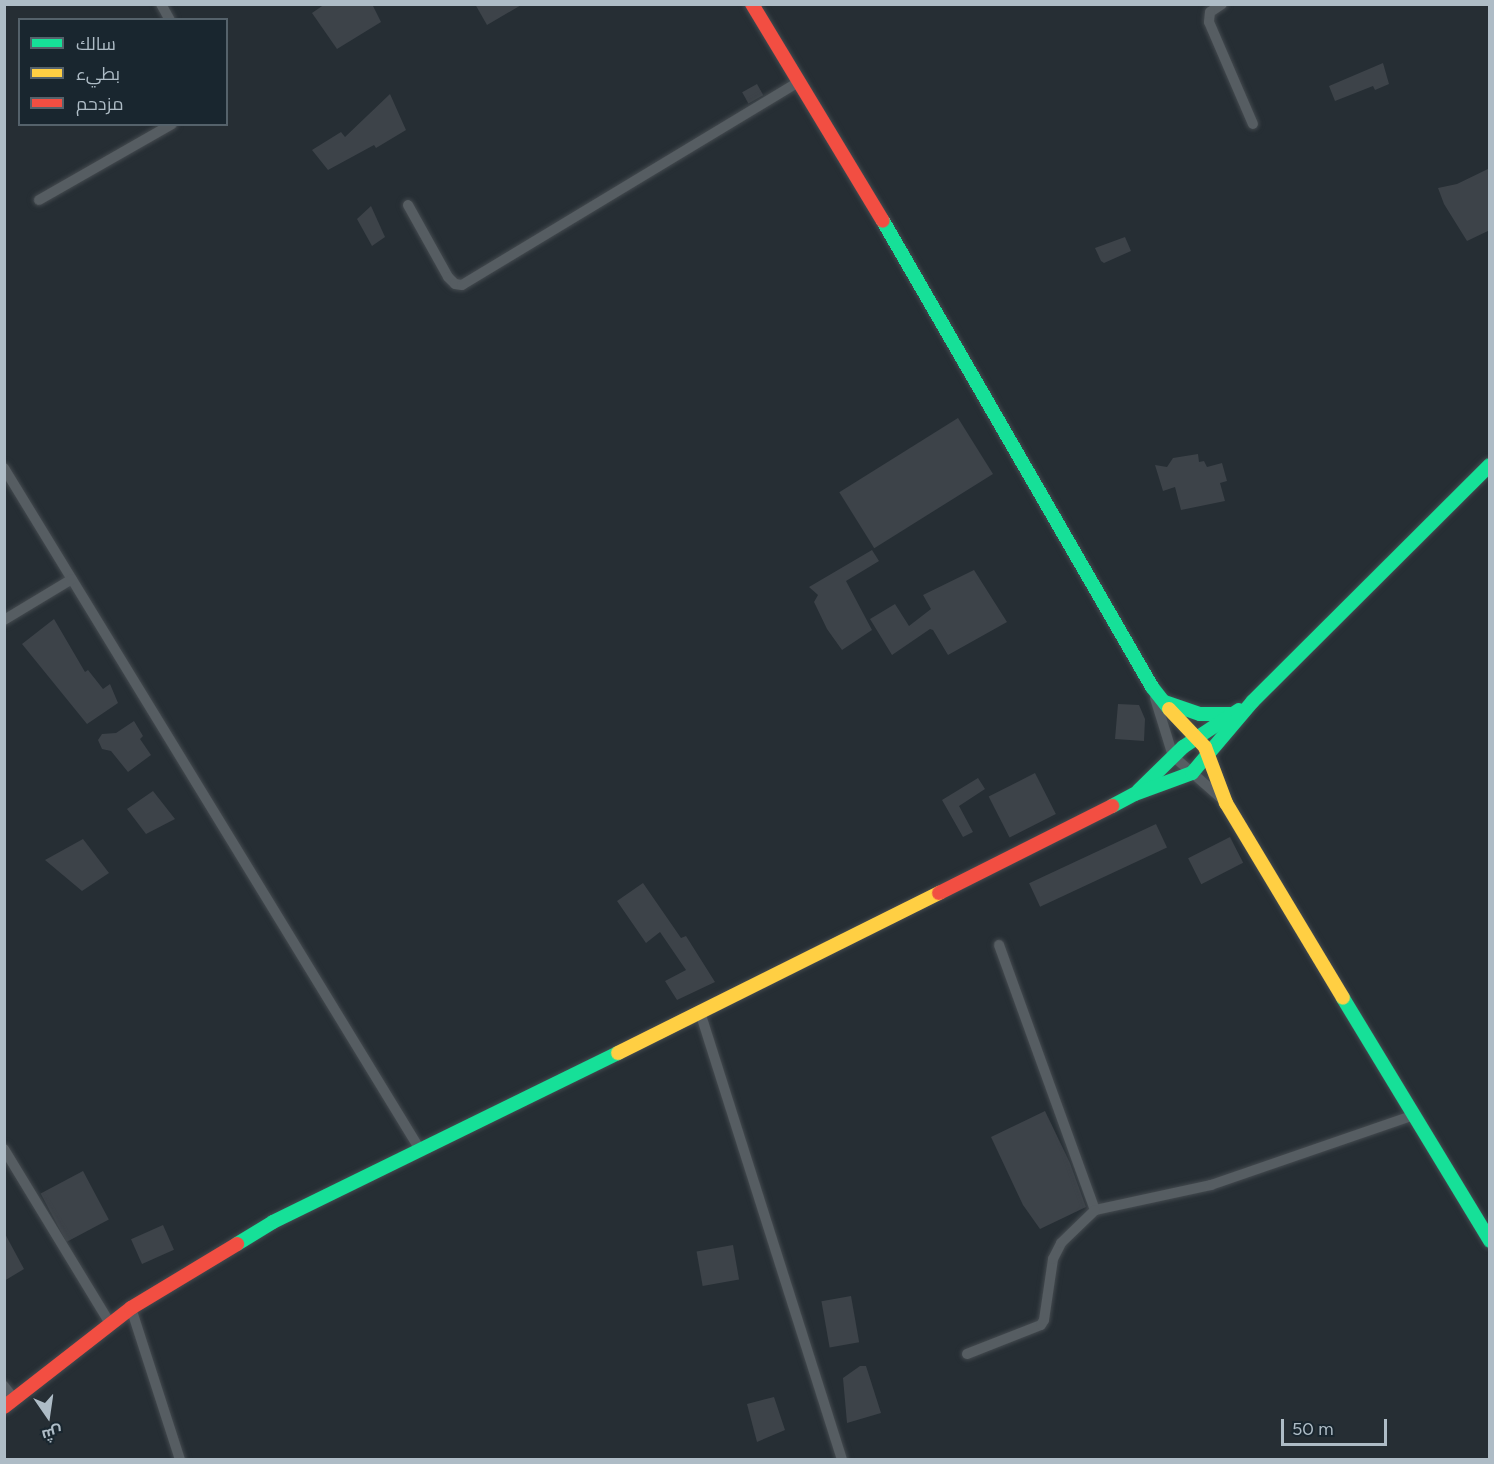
<!DOCTYPE html>
<meta charset="utf-8">
<style>
body{margin:0}
#map{position:relative;width:1494px;height:1464px;overflow:hidden;background:#262e34;font-family:Figtree,Cairo,sans-serif}
div>[style]{position:absolute}
.building>*{inset:0;background:#3d4349;transform-origin:0 0}
.roads{filter:drop-shadow(0 0 2px #444a4f) drop-shadow(0 0 2px #444a4f)}
.street>*{height:10px;margin:-5px;padding:0 5px;transform-origin:5px;border-radius:5px;background:#565d62}
.fast>*{height:14px;margin:-7px;padding:0 7px;transform-origin:7px;border-radius:7px;background:#16e098}
.slow>*{height:14px;margin:-7px;padding:0 7px;transform-origin:7px;border-radius:7px;background:#ffcf43}
.jam>*{height:14px;margin:-7px;padding:0 7px;transform-origin:7px;border-radius:7px;background:#f24e42}
span{translate:-50% -50%;white-space:nowrap;text-align:center;line-height:1.15;-webkit-text-stroke:4.5px #19262f;paint-order:stroke}
.frame{position:absolute;inset:0;border:6px solid #aebcc6;pointer-events:none}
.legend{position:absolute;left:18px;top:18px;width:210px;height:108px;box-sizing:border-box;background:#19262f;border:2px solid #55626b;margin:0;padding:8px 10px;list-style:none;font-size:18px;color:#aebcc6}
.legend li{display:flex;align-items:center;gap:12px;height:30px}
.legend b{width:30px;border:2px solid #55626b}
.north{position:absolute;left:18px;top:1386px;width:60px;height:60px;-webkit-text-stroke:4px #19262f;paint-order:stroke;rotate:167deg;font-size:16px;font-weight:700;line-height:24px;text-align:center;color:#aebcc6}
.north::after{content:'';display:block;margin:auto;width:21px;height:27px;background:#aebcc6;clip-path:polygon(50% 0,100% 100%,50% 72%,0 100%)}
.scale{position:absolute;left:1281px;top:1419px;width:106px;height:27px;box-sizing:border-box;border:3px solid #aebcc6;border-top:0;padding-left:8px;font-size:18px;line-height:21px;white-space:nowrap;color:#aebcc6;-webkit-text-stroke:4px #19262f;paint-order:stroke}
</style>
<div id="map">
<div class="building">
<i style="clip-path:polygon(325px 4px,372px 4px,381px 22px,337px 49px,312px 13px)"></i>
<i style="clip-path:polygon(475px 4px,523px 4px,487px 25px)"></i>
<i style="clip-path:polygon(1383px 63px,1389px 84px,1375px 90px,1373px 86px,1335px 101px,1329px 86px)"></i>
<i style="left:757px;top:84px;width:13px;height:17px;rotate:61deg"></i>
<i style="clip-path:polygon(390px 94px,406px 130px,376px 148px,374px 145px,328px 170px,312px 150px,341px 132px,345px 137px)"></i>
<i style="clip-path:polygon(1490px 168px,1490px 230px,1467px 241px,1444px 204px,1438px 188px,1457px 184px)"></i>
<i style="clip-path:polygon(371px 206px,385px 237px,372px 246px,357px 219px)"></i>
<i style="clip-path:polygon(1125px 237px,1131px 251px,1104px 263px,1101px 261px,1095px 248px)"></i>
<i style="left:958px;top:418px;width:66px;height:140px;rotate:58deg"></i>
<i style="clip-path:polygon(1198px 454px,1199px 462px,1204px 461px,1207px 467px,1222px 463px,1227px 481px,1220px 483px,1225px 501px,1181px 510px,1175px 487px,1163px 491px,1155px 465px,1167px 467px,1173px 458px)"></i>
<i style="clip-path:polygon(872px 550px,879px 561px,846px 581px,872px 630px,842px 650px,827px 629px,814px 602px,818px 595px,809px 587px)"></i>
<i style="clip-path:polygon(974px 570px,1007px 622px,948px 655px,933px 630px,930px 629px,892px 655px,870px 619px,895px 604px,909px 626px,931px 609px,923px 595px)"></i>
<i style="clip-path:polygon(54px 619px,85px 672px,88px 670px,103px 689px,110px 684px,118px 703px,87px 724px,22px 644px)"></i>
<i style="clip-path:polygon(1118px 704px,1139px 705px,1145px 719px,1144px 741px,1115px 739px)"></i>
<i style="clip-path:polygon(134px 721px,143px 736px,140px 739px,151px 755px,128px 772px,111px 751px,102px 749px,98px 740px,102px 734px,116px 733px)"></i>
<i style="left:1035px;top:773px;width:46px;height:52px;rotate:63deg"></i>
<i style="clip-path:polygon(978px 778px,985px 789px,959px 806px,973px 832px,963px 837px,942px 800px)"></i>
<i style="clip-path:polygon(153px 791px,175px 819px,146px 834px,127px 809px)"></i>
<i style="left:1156px;top:824px;width:26px;height:140px;rotate:65deg"></i>
<i style="left:1230px;top:837px;width:29px;height:47px;rotate:63deg"></i>
<i style="clip-path:polygon(83px 839px,109px 873px,82px 891px,45px 860px)"></i>
<i style="clip-path:polygon(643px 883px,681px 938px,686px 936px,715px 982px,677px 1000px,665px 981px,686px 970px,660px 932px,646px 943px,617px 901px)"></i>
<i style="clip-path:polygon(1045px 1111px,1070px 1163px,1086px 1207px,1040px 1229px,1023px 1205px,991px 1137px)"></i>
<i style="left:83px;top:1171px;width:55px;height:48px;rotate:62deg"></i>
<i style="left:163px;top:1225px;width:27px;height:35px;rotate:66deg"></i>
<i style="clip-path:polygon(4px 1232px,24px 1269px,4px 1281px)"></i>
<i style="left:733px;top:1245px;width:35px;height:37px;rotate:80deg"></i>
<i style="left:851px;top:1296px;width:47px;height:30px;rotate:80deg"></i>
<i style="clip-path:polygon(860px 1366px,866px 1366px,881px 1413px,847px 1423px,843px 1378px)"></i>
<i style="clip-path:polygon(774px 1397px,785px 1430px,757px 1442px,747px 1404px)"></i>
</div>
<div class="roads">
<div class="street">
<i style="left:161px;top:4px;width:18px;rotate:61deg"></i>
<i style="left:1222px;top:4px;width:14px;rotate:146deg"></i>
<i style="left:1210px;top:12px;width:10px;rotate:96deg"></i>
<i style="left:1209px;top:22px;width:111px;rotate:66.7deg"></i>
<i style="left:39px;top:200px;width:153px;rotate:-29.7deg"></i>
<i style="left:408px;top:205px;width:82px;rotate:60.9deg"></i>
<i style="left:448px;top:277px;width:10px;rotate:45deg"></i>
<i style="left:455px;top:284px;width:7px;rotate:8deg"></i>
<i style="left:462px;top:285px;width:393px;rotate:-31.1deg"></i>
<i style="left:4px;top:468px;width:797px;rotate:58.6deg"></i>
<i style="left:4px;top:620px;width:79px;rotate:-31.1deg"></i>
<i style="left:1155px;top:698px;width:61px;rotate:72.8deg"></i>
<i style="left:1173px;top:756px;width:64px;rotate:41.2deg"></i>
<i style="left:999px;top:945px;width:282px;rotate:70.1deg"></i>
<i style="left:1095px;top:1210px;width:119px;rotate:-12.2deg"></i>
<i style="left:1211px;top:1185px;width:215px;rotate:-19deg"></i>
<i style="left:700px;top:1012px;width:470px;rotate:72.4deg"></i>
<i style="left:4px;top:1149px;width:204px;rotate:58.7deg"></i>
<i style="left:131px;top:1308px;width:160px;rotate:72.1deg"></i>
<i style="left:967px;top:1354px;width:79px;rotate:-21.4deg"></i>
<i style="left:1041px;top:1325px;width:6px;rotate:-59deg"></i>
<i style="left:1044px;top:1320px;width:62px;rotate:-81.6deg"></i>
<i style="left:1053px;top:1259px;width:18px;rotate:-63deg"></i>
<i style="left:1061px;top:1243px;width:47px;rotate:-44.1deg"></i>
<i style="left:4px;top:1386px;width:16px;rotate:52deg"></i>
</div>
<div class="fast">
<i style="left:883px;top:221px;width:538px;rotate:60deg"></i>
<i style="left:1152px;top:687px;width:28px;rotate:52deg"></i>
<i style="left:1165px;top:702px;width:37px;rotate:19deg"></i>
<i style="left:1200px;top:714px;width:30px"></i>
<i style="left:1138px;top:791px;width:63px;rotate:-44.4deg"></i>
<i style="left:1183px;top:747px;width:67px;rotate:-33.5deg"></i>
<i style="left:1112px;top:806px;width:26px;rotate:-28deg"></i>
<i style="left:1135px;top:794px;width:61px;rotate:-20.2deg"></i>
<i style="left:1192px;top:773px;width:94px;rotate:-49.7deg"></i>
<i style="left:1253px;top:701px;width:334px;rotate:-44.9deg"></i>
<i style="left:1343px;top:998px;width:284px;rotate:58.8deg"></i>
<i style="left:237px;top:1244px;width:42px;rotate:-31.4deg"></i>
<i style="left:273px;top:1222px;width:384px;rotate:-26.1deg"></i>
</div>
<div class="slow">
<i style="left:1169px;top:709px;width:52px;rotate:46.5deg"></i>
<i style="left:1205px;top:747px;width:60px;rotate:69.4deg"></i>
<i style="left:1226px;top:803px;width:227px;rotate:59deg"></i>
<i style="left:618px;top:1053px;width:359px;rotate:-26.5deg"></i>
</div>
<div class="jam">
<i style="left:752px;top:4px;width:253px;rotate:58.9deg"></i>
<i style="left:939px;top:893px;width:194px;rotate:-26.7deg"></i>
<i style="left:4px;top:1407px;width:161px;rotate:-37.9deg"></i>
<i style="left:131px;top:1308px;width:124px;rotate:-31.1deg"></i>
</div>
</div>
<div class="frame"></div>
<ul class="legend">
<li><b style="height:8px;background:#16e098"></b>سالك</li>
<li><b style="height:8px;background:#ffcf43"></b>بطيء</li>
<li><b style="height:8px;background:#f24e42"></b>مزدحم</li>
</ul>
<div class="north">ش</div>
<div class="scale">50 m</div>
</div>
